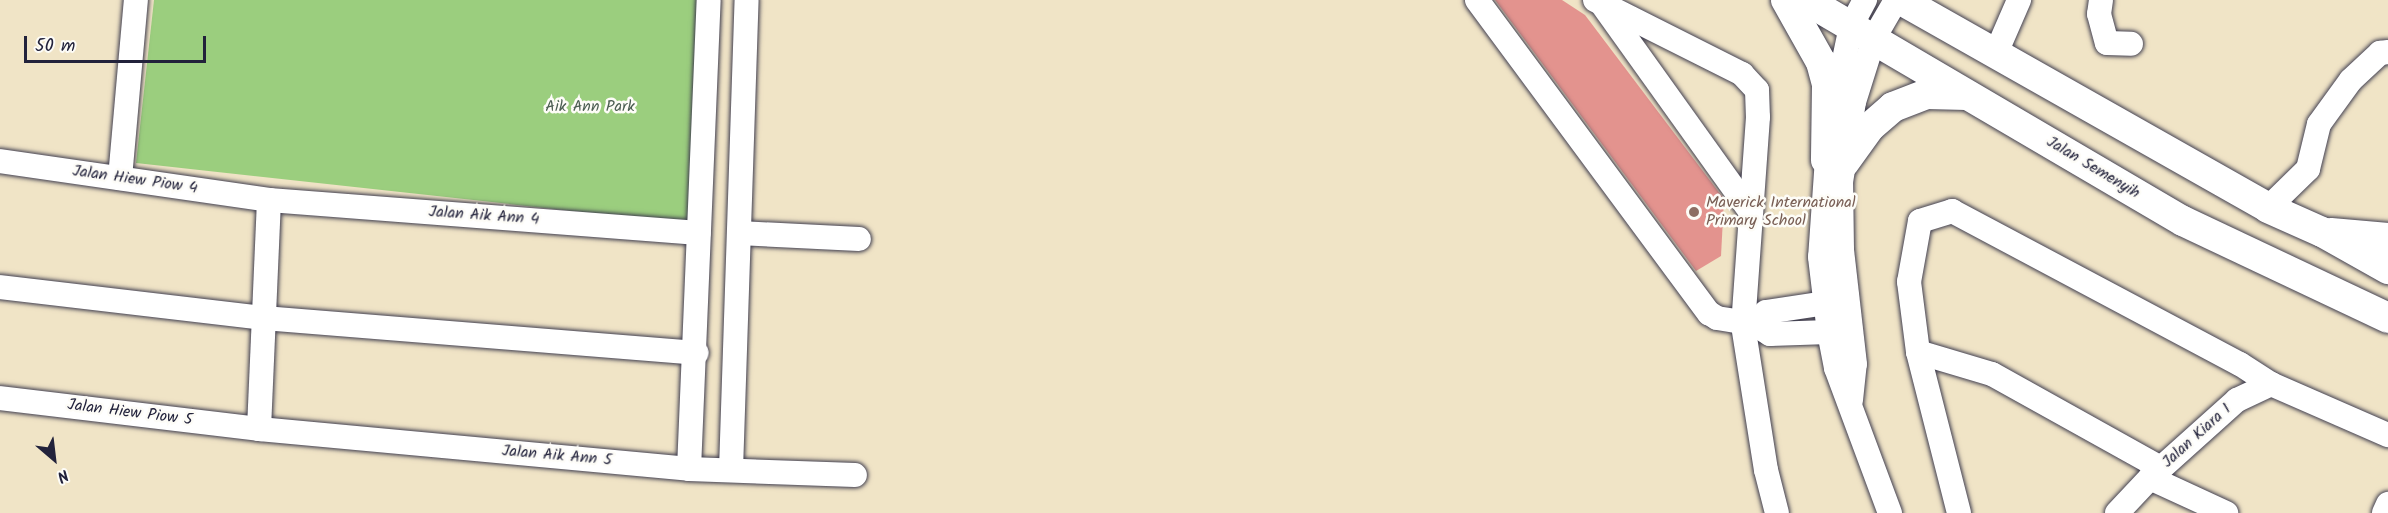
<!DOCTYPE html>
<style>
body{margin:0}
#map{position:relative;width:2388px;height:513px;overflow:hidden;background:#f0e4c6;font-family:Kalam,sans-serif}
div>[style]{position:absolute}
.green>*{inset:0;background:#9bce7e}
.building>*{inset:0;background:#e3938e}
.roads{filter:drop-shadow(0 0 2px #413f50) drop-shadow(0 0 2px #413f50)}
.minor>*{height:24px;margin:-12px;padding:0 12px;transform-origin:12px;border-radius:12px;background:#fff}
.major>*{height:30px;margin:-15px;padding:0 15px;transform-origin:15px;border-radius:15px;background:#fff}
.dots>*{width:16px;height:16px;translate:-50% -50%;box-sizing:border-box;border:3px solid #fdfcf7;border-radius:50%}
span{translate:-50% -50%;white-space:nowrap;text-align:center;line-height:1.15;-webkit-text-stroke:5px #fdfcf7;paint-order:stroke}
.park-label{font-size:16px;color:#4c5e52}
.street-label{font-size:16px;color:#22223b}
.education-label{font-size:16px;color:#785e54}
.left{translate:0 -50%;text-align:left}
.north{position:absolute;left:24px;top:429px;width:60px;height:60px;-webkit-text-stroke:4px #fdfcf7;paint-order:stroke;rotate:152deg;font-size:16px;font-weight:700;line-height:24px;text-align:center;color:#22223b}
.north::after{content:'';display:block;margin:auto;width:21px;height:27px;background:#22223b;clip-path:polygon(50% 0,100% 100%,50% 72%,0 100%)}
.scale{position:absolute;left:24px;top:36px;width:182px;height:27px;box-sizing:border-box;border:3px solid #22223b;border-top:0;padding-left:8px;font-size:18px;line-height:21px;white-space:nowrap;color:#22223b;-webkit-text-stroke:4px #fdfcf7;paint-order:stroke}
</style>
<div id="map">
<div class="green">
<i style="clip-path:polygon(154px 0,702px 0,691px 224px,136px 163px)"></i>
</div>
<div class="building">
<i style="clip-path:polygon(1495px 0,1562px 0,1585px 15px,1724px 199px,1721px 256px,1696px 271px)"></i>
</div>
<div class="roads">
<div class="minor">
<i style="left:1477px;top:0;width:390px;rotate:53.5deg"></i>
<i style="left:1709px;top:313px;width:9px;rotate:32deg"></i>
<i style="left:1717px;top:318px;width:37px;rotate:9deg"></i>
<i style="left:1754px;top:324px;width:19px;rotate:32deg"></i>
<i style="left:1770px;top:334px;width:59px;rotate:-1.9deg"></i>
<i style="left:1595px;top:0;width:165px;rotate:26.7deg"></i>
<i style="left:1742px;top:74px;width:22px;rotate:47deg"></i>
<i style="left:1757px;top:90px;width:27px;rotate:88deg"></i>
<i style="left:1758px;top:117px;width:209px;rotate:94.1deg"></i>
<i style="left:1743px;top:325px;width:147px;rotate:81deg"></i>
<i style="left:1766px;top:470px;width:44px;rotate:75.7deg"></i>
<i style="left:2101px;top:0;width:14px;rotate:98deg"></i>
<i style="left:2099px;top:14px;width:30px;rotate:75deg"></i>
<i style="left:2107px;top:43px;width:24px;rotate:2deg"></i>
<i style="left:1604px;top:7px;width:252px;rotate:54.4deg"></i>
<i style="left:1996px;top:53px;width:58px;rotate:-66.5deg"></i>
<i style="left:1834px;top:107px;width:83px;rotate:-78.1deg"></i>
<i style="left:1851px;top:26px;width:30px;rotate:-62deg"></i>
<i style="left:1828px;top:144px;width:113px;rotate:94deg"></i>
<i style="left:1820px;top:257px;width:76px;rotate:83.2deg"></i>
<i style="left:1829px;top:332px;width:37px;rotate:79deg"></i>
<i style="left:1836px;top:368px;width:155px;rotate:69.6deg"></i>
<i style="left:0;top:161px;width:272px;rotate:8.2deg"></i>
<i style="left:269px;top:200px;width:431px;rotate:4.4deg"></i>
<i style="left:120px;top:178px;width:179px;rotate:-84.9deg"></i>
<i style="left:2268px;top:208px;width:56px;rotate:-44.3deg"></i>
<i style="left:2308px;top:169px;width:46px;rotate:-76.3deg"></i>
<i style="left:2319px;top:124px;width:54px;rotate:-54deg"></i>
<i style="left:2351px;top:80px;width:40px;rotate:-43deg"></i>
<i style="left:2380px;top:53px;width:8px;rotate:-7deg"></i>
<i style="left:739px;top:233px;width:120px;rotate:2.9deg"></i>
<i style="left:0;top:287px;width:265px;rotate:6.7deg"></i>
<i style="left:263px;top:318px;width:435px;rotate:4.6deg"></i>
<i style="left:1754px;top:324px;width:17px;rotate:-45deg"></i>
<i style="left:1766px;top:312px;width:61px;rotate:-8.5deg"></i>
<i style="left:1918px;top:352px;width:77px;rotate:16.6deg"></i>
<i style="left:1992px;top:374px;width:193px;rotate:29.1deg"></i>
<i style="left:0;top:398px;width:261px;rotate:6.8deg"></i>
<i style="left:259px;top:429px;width:432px;rotate:5.3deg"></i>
<i style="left:689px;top:469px;width:166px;rotate:2.1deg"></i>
<i style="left:1851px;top:400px;width:36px;rotate:-84deg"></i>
<i style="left:1855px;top:364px;width:115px;rotate:-96.5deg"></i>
<i style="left:1842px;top:250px;width:68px;rotate:-90.8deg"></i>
<i style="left:1841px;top:182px;width:81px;rotate:-80.8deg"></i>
<i style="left:1854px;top:102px;width:67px;rotate:-72.6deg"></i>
<i style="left:1874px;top:38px;width:44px;rotate:-59.9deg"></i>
<i style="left:259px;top:429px;width:229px;rotate:-87.5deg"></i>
<i style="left:689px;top:469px;width:469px;rotate:-87.6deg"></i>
<i style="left:731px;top:470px;width:470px;rotate:-88.1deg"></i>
<i style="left:2150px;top:478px;width:84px;rotate:24.7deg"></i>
<i style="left:1959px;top:513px;width:166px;rotate:-104.3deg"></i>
<i style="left:1918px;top:352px;width:71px;rotate:-97.3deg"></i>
<i style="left:1909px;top:282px;width:62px;rotate:-79.8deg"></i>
<i style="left:1920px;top:221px;width:34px;rotate:-17deg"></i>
<i style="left:1952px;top:211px;width:326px;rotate:28deg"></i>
<i style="left:2240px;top:364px;width:37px;rotate:33deg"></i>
<i style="left:2271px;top:384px;width:128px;rotate:23.6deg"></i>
<i style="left:2117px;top:513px;width:48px;rotate:-46.7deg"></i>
<i style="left:2150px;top:478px;width:117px;rotate:-41.9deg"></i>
<i style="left:2237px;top:400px;width:38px;rotate:-25deg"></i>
<i style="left:2384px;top:513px;width:10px;rotate:-66deg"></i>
</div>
<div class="major">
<i style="left:1786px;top:0;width:71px;rotate:60.6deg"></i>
<i style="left:1821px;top:62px;width:24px;rotate:75deg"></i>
<i style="left:1827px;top:85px;width:75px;rotate:90.8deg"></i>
<i style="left:1806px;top:0;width:437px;rotate:30.4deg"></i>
<i style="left:2183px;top:221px;width:227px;rotate:25.3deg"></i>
<i style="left:1901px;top:0;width:422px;rotate:29.5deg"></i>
<i style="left:2268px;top:208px;width:59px;rotate:24deg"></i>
<i style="left:2322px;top:232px;width:76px;rotate:29.3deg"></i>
<i style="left:1844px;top:163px;width:44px;rotate:-54.2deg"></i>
<i style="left:1870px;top:127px;width:30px;rotate:-41deg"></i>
<i style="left:1893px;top:107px;width:36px;rotate:-21deg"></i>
<i style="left:1927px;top:94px;width:40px;rotate:1.4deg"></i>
<i style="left:2331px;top:233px;width:57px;rotate:5deg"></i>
</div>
</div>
<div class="dots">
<i style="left:1694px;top:212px;background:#8d6e63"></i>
</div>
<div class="park-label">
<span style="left:590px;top:107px">Aik Ann Park</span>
</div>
<div class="street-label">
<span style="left:2093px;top:168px;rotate:31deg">Jalan Semenyih</span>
<span style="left:135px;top:180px;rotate:8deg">Jalan Hiew Piow 4</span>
<span style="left:484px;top:216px;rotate:4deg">Jalan Aik Ann 4</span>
<span style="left:130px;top:413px;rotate:7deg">Jalan Hiew Piow 5</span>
<span style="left:2197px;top:436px;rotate:-42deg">Jalan Kiara 1</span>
<span style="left:557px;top:456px;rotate:5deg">Jalan Aik Ann 5</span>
</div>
<div class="education-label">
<span class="left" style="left:1706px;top:212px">Maverick International<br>Primary School</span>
</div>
<div class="north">N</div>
<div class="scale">50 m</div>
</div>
